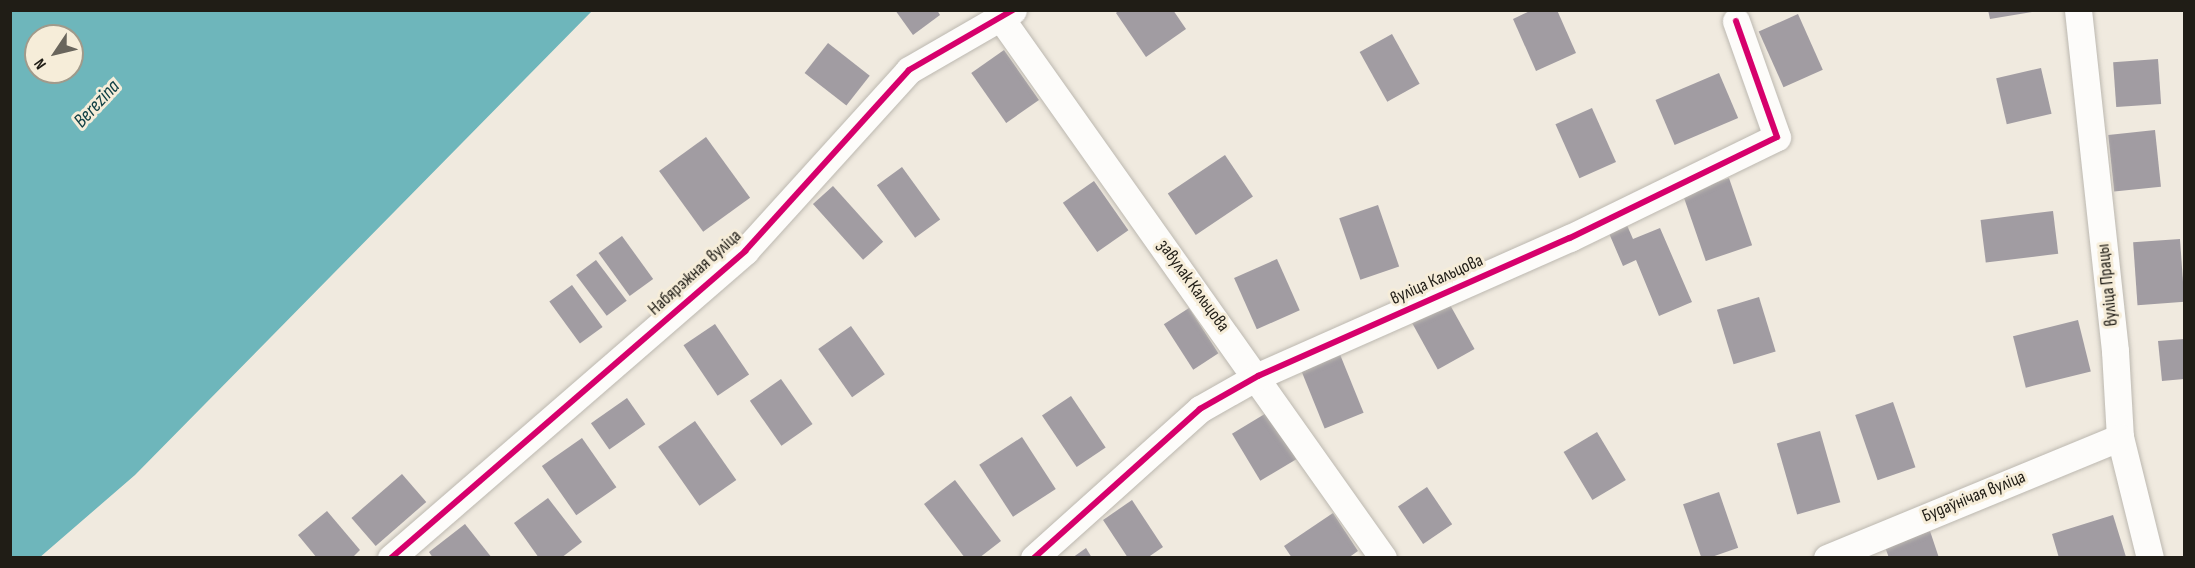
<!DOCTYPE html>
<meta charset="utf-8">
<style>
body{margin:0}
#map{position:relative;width:2195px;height:568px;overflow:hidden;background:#f0eadf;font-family:"Sofia Sans Condensed",sans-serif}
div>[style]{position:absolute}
.water>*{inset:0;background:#6eb6bb}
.building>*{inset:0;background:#a19ca2;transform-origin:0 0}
.roads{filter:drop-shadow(0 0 2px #bcb8b0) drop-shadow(0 0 2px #bcb8b0)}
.minor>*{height:27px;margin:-13.5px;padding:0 13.5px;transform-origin:13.5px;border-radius:13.5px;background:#fdfcfa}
.cycleway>*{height:6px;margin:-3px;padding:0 3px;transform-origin:3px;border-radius:3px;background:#d6006c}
span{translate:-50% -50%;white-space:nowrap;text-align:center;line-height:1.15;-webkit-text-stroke:6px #f6edd9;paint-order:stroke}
.street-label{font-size:18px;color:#201d16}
.water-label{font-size:20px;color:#114045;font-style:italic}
.frame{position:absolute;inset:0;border:12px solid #201d16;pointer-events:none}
.north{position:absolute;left:24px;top:24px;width:60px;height:60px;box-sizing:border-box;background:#f6edd9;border:2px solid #a09a8b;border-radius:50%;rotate:235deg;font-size:16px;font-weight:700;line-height:24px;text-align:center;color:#201d16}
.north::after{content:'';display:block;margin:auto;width:21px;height:27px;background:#69655c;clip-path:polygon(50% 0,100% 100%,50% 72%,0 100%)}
</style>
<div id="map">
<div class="water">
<i style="clip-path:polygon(evenodd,10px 11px,11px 10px,592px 11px,135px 475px,39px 558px,11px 557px,10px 11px,36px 36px,72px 36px,72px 72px,36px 72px,36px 36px)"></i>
</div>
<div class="building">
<i style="clip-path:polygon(895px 10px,937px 10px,940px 15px,913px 35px)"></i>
<i style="clip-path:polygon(1119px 10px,1173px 10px,1186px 29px,1146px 57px,1116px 13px)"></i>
<i style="clip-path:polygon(1532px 10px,1557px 10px,1576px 53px,1536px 71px,1513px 19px)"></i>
<i style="clip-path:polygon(1988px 10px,2031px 10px,2032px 12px,1990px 19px)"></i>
<i style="left:1798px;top:14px;width:61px;height:43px;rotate:66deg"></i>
<i style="left:1392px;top:34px;width:57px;height:37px;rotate:61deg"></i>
<i style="left:828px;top:43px;width:53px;height:38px;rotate:38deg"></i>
<i style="left:1004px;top:50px;width:61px;height:40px;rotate:55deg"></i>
<i style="left:2158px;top:59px;width:45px;height:45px;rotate:86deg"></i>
<i style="left:2041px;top:68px;width:47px;height:46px;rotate:77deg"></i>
<i style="left:1719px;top:73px;width:49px;height:69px;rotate:67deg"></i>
<i style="left:1592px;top:108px;width:59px;height:40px;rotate:66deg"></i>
<i style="left:2155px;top:130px;width:57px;height:47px;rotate:84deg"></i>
<i style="left:706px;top:137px;width:75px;height:58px;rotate:54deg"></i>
<i style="left:1225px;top:155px;width:50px;height:69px;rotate:56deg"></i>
<i style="left:902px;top:167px;width:65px;height:31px;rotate:54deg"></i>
<i style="left:1729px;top:178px;width:71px;height:49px;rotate:71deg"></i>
<i style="left:1094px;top:181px;width:60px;height:38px;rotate:55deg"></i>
<i style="left:833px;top:186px;width:75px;height:27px;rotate:48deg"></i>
<i style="left:1378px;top:205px;width:65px;height:41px;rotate:71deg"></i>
<i style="left:2053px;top:211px;width:43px;height:73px;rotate:83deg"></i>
<i style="clip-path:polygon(1626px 223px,1633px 239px,1660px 228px,1692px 302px,1659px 316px,1636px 260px,1623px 266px,1608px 231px)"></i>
<i style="left:622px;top:236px;width:53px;height:29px;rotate:54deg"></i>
<i style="left:2180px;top:239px;width:63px;height:47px;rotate:86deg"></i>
<i style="left:1277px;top:259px;width:56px;height:47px;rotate:66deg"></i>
<i style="left:596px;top:260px;width:51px;height:25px;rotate:53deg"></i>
<i style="left:572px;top:285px;width:52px;height:28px;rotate:54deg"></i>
<i style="left:1444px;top:294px;width:63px;height:42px;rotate:61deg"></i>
<i style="left:1759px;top:297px;width:57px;height:44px;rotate:73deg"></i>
<i style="left:1189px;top:308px;width:54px;height:30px;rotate:57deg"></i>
<i style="left:2078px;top:320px;width:53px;height:67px;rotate:76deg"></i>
<i style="left:715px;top:324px;width:61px;height:38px;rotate:56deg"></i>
<i style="left:851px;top:326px;width:59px;height:40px;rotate:55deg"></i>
<i style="clip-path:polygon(2184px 339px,2184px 379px,2162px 381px,2158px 341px)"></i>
<i style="left:1337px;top:347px;width:71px;height:42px;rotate:68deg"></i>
<i style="left:781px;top:379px;width:55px;height:38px;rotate:55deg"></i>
<i style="left:1071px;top:396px;width:62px;height:35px;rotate:56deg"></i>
<i style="left:627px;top:398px;width:32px;height:44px;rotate:55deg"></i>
<i style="left:1893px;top:402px;width:69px;height:40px;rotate:71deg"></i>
<i style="left:1268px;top:412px;width:55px;height:42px;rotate:59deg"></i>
<i style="left:695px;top:421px;width:72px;height:45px;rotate:55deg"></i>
<i style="left:1820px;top:431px;width:74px;height:45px;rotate:74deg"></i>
<i style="left:1597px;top:432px;width:56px;height:39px;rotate:59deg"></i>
<i style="left:1022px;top:437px;width:62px;height:51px;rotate:57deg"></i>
<i style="left:582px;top:438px;width:60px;height:49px;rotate:55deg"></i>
<i style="left:402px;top:474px;width:37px;height:67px;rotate:49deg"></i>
<i style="clip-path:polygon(955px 480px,1001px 541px,979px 558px,965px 558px,924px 504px)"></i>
<i style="left:1427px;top:487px;width:45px;height:35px;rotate:56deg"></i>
<i style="left:1719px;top:492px;width:59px;height:38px;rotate:71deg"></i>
<i style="clip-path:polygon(548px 498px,582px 542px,561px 558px,539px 558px,514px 523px)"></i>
<i style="clip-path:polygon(1132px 500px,1163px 547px,1147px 558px,1128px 558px,1103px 520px)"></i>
<i style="clip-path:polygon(327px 511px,360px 550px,352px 558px,317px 558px,298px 535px)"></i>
<i style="clip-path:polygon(1333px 513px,1358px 551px,1348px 558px,1292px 558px,1284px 546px)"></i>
<i style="clip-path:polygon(2113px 515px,2126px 557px,2059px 558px,2052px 534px)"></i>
<i style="clip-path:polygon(465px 524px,492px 558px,433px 558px,429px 552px)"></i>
<i style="clip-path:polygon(1930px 531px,1939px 558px,1889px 558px,1885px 547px)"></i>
<i style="clip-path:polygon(1086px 548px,1092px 558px,1072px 558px)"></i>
</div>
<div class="roads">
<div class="minor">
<i style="left:2078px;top:10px;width:343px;rotate:83.8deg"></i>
<i style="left:2115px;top:351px;width:86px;rotate:86.7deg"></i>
<i style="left:2120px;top:437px;width:125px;rotate:76.1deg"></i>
<i style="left:1000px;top:17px;width:663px;rotate:54.7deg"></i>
<i style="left:391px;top:558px;width:469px;rotate:-40.9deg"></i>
<i style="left:745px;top:251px;width:244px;rotate:-47.8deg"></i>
<i style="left:909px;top:70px;width:120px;rotate:-30deg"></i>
<i style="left:1034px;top:558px;width:223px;rotate:-41.9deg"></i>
<i style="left:1200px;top:409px;width:67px;rotate:-29.6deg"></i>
<i style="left:1258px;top:376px;width:341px;rotate:-23.9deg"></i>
<i style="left:1570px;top:238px;width:230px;rotate:-26deg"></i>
<i style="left:1777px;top:137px;width:123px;rotate:-109.5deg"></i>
<i style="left:1827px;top:558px;width:317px;rotate:-22.4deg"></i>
</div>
</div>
<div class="cycleway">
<i style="left:391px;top:558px;width:469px;rotate:-40.9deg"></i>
<i style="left:745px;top:251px;width:244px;rotate:-47.8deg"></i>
<i style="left:909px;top:70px;width:120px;rotate:-30deg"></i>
<i style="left:1034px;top:558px;width:223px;rotate:-41.9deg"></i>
<i style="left:1200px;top:409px;width:67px;rotate:-29.6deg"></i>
<i style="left:1258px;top:376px;width:341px;rotate:-23.9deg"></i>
<i style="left:1570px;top:238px;width:230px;rotate:-26deg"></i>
<i style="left:1777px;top:137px;width:123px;rotate:-109.5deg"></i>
</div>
<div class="street-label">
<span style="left:695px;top:273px;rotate:-42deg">Набярэжная вуліца</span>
<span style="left:1437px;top:280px;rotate:-24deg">вуліца Кальцова</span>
<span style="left:2108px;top:285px;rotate:-96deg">вуліца Працы</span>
<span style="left:1193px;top:286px;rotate:54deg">завулак Кальцова</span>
<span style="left:1974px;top:497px;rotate:-22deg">Будаўнічая вуліца</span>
</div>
<div class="water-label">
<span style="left:97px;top:104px;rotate:-47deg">Berezina</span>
</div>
<div class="frame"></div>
<div class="north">N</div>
</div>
